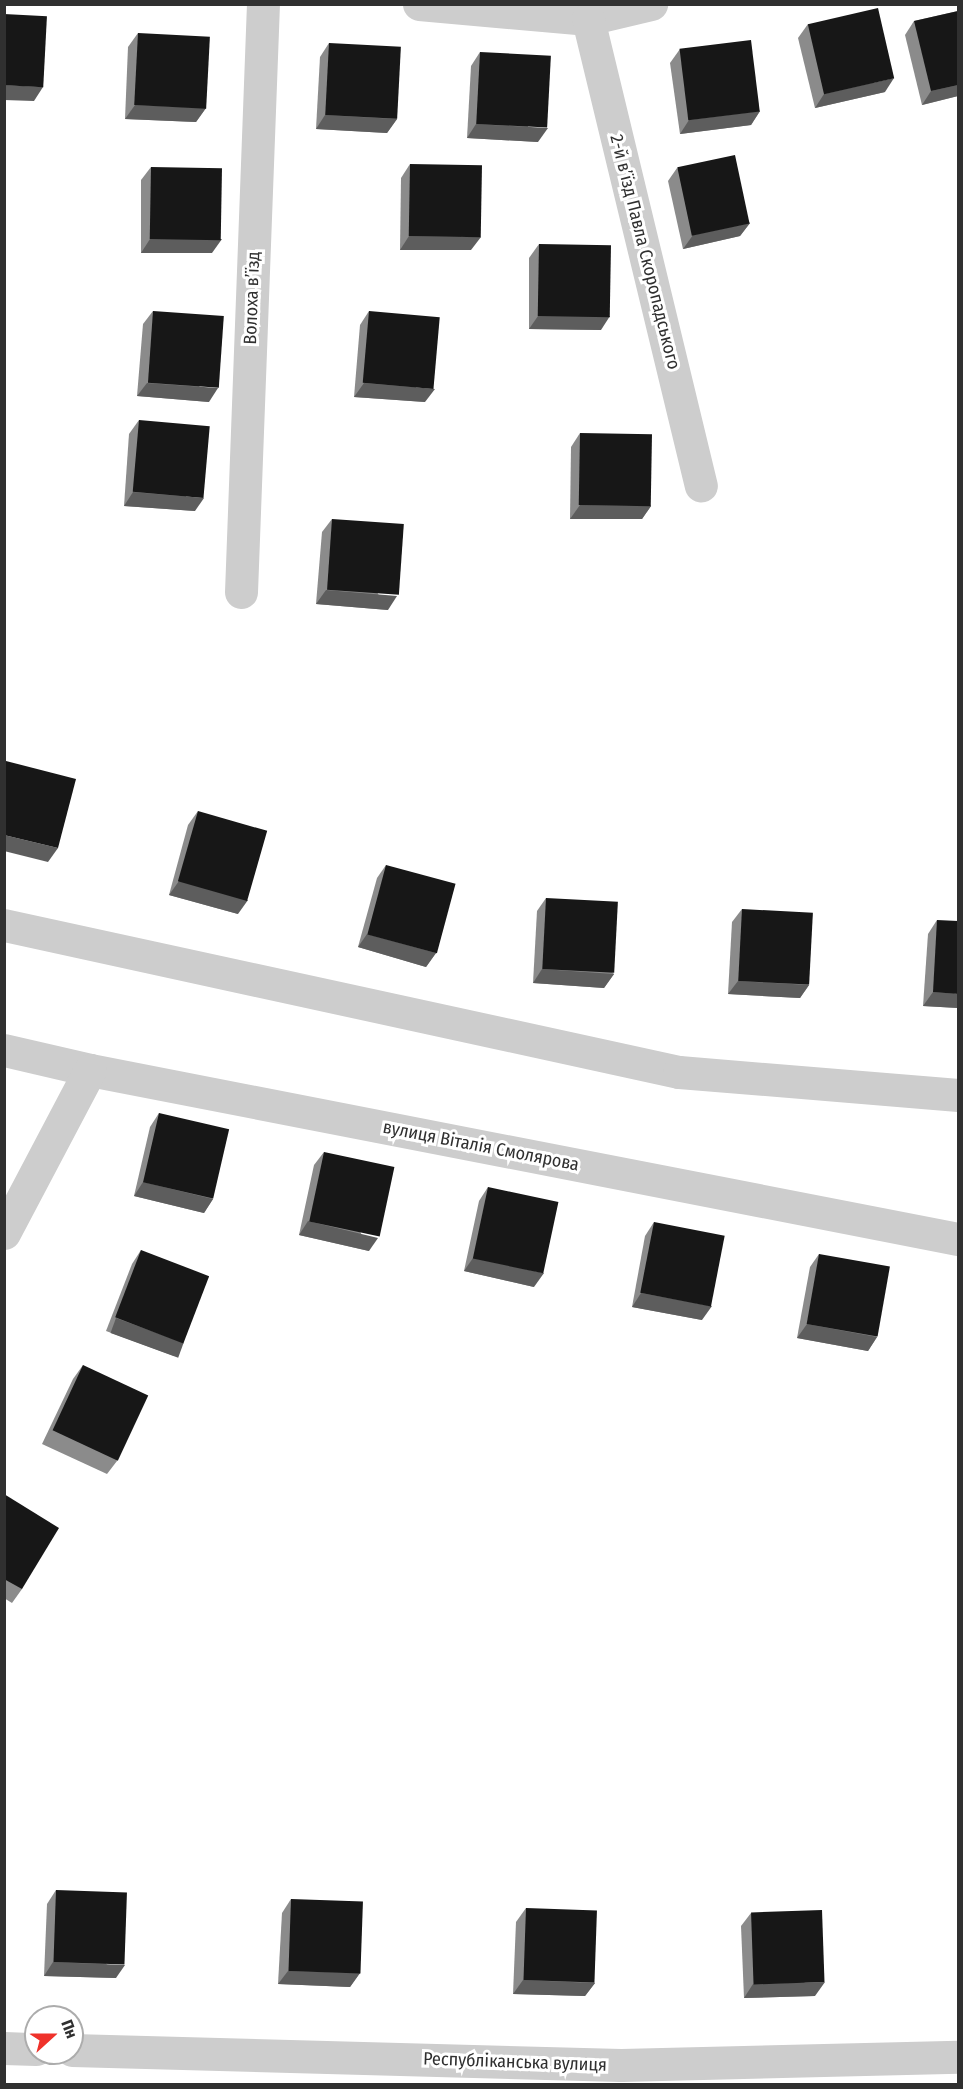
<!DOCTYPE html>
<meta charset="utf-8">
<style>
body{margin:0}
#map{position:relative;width:963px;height:2089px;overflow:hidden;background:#fff;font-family:"Fira Sans Condensed",sans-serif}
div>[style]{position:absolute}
.minor>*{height:33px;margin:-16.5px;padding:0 16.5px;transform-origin:16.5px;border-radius:16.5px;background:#cdcdcd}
.wall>*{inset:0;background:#8b8b8b}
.shaded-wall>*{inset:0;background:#5d5d5d;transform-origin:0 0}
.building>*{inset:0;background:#171717;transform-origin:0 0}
span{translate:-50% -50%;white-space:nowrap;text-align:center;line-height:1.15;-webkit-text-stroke:6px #fff;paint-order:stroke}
.street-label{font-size:18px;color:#303030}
.frame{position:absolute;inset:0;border:6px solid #303030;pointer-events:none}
.north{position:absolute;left:24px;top:2005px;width:60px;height:60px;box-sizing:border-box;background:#fff;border:2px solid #acacac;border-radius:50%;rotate:69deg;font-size:16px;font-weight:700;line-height:24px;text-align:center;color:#303030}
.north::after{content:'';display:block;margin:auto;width:21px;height:27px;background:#ef322b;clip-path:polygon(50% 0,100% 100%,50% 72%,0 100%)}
</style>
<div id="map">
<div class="minor">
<i style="left:419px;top:4px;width:170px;rotate:5.1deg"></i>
<i style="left:588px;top:19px;width:65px;rotate:-13.4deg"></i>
<i style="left:588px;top:19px;width:480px;rotate:76.4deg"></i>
<i style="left:241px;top:592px;width:588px;rotate:-87.86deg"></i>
<i style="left:4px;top:925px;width:691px;rotate:12.29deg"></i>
<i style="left:679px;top:1072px;width:280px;rotate:4.7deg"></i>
<i style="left:4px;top:1050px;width:88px;rotate:13.1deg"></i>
<i style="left:90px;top:1070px;width:884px;rotate:11.02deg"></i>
<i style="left:4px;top:1233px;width:184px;rotate:-62.2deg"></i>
<i style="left:4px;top:2048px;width:32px;rotate:2deg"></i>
<i style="left:72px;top:2050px;width:549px;rotate:1.57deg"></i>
<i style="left:621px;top:2065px;width:337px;rotate:-1.4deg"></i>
</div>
<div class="wall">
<i style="clip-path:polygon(958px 11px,958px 96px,922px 105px,905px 35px,914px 21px)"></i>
<i style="clip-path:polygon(808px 24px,885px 92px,815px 108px,798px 38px)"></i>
<i style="clip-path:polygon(138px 33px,206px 108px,196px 122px,125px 119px,128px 47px)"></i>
<i style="clip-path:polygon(329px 43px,397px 119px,387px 133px,316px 129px,320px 57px)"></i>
<i style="clip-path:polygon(680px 49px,760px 111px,751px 125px,680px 134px,670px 63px)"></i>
<i style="clip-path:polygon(480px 52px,538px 142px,467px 138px,471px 66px)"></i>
<i style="clip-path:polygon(410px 164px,471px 250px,400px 250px,401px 178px)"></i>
<i style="clip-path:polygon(151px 167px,212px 253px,141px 253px,141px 180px)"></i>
<i style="clip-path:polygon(677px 168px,750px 223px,740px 236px,683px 249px,668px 181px)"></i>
<i style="clip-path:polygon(539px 244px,601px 330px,529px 329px,529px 258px)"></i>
<i style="clip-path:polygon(153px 311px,209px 402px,137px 396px,143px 324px)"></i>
<i style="clip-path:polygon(369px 311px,425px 402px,354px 397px,360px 325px)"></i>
<i style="clip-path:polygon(139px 420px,195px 511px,124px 506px,129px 434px)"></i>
<i style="clip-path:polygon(580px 433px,651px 506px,642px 519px,570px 519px,571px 447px)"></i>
<i style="clip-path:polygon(332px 519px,388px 610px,316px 604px,322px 532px)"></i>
<i style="clip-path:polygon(198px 811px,238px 914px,169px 895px,188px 825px)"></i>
<i style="clip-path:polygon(386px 865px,436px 953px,426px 967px,358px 947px,377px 878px)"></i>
<i style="clip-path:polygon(546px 898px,614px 974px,604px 988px,533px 983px,537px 911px)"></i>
<i style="clip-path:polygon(742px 909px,809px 985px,800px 998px,728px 994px,732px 922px)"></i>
<i style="clip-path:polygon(937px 920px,958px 1008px,923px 1006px,928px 934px)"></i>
<i style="clip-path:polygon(159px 1113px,213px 1199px,204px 1213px,134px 1196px,150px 1127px)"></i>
<i style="clip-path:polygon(324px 1152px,369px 1251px,299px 1235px,314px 1165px)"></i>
<i style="clip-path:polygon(488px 1187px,534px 1287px,464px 1271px,479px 1201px)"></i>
<i style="clip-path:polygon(654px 1222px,702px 1320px,632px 1307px,645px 1236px)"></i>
<i style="clip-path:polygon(141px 1250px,183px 1343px,174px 1356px,106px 1331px,132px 1264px)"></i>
<i style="clip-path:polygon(819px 1254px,877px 1337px,868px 1351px,797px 1338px,810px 1267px)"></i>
<i style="clip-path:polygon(83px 1365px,117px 1461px,107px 1474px,42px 1444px,73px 1379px)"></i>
<i style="clip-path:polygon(4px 1494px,22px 1589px,12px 1603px,4px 1598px)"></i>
<i style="clip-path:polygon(56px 1890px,116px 1978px,44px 1976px,47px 1904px)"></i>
<i style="clip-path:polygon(291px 1899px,360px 1973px,350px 1987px,278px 1984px,282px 1913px)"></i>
<i style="clip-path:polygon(526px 1908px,595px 1983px,585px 1996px,513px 1994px,516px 1922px)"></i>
<i style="clip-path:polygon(751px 1913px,815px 1996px,744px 1998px,741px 1926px)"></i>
</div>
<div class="shaded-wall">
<i style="clip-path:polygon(894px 78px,885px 92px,815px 108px,824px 94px)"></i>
<i style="clip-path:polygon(4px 85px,43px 87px,34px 101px,4px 100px)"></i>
<i style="clip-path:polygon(958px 85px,958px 96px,922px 105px,931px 91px)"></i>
<i style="clip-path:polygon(135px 105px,206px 108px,196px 122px,125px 119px)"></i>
<i style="clip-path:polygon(760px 111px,751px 125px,680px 134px,689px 120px)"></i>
<i style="clip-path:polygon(325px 115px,397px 119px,387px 133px,316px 129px)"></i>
<i style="clip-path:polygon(476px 124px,548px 128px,538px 142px,467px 138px)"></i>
<i style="clip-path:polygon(750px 223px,740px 236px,683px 249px,693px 235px)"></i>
<i style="clip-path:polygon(409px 236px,481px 237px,471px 250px,400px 250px)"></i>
<i style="clip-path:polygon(150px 239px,222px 239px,212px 253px,141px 253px)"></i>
<i style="clip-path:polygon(538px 316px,610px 316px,601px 330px,529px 329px)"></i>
<i style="clip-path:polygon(147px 383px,218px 388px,209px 402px,137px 396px)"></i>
<i style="clip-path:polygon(364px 383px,435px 389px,425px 402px,354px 397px)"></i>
<i style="clip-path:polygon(133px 492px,204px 498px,195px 511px,124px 506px)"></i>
<i style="clip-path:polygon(580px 505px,651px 506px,642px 519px,570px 519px)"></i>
<i style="clip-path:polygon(326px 590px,397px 596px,388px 610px,316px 604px)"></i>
<i style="clip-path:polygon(4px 835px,58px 848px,48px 862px,4px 851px)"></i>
<i style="clip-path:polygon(179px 881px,248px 900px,238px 914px,169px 895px)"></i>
<i style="clip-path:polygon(367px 934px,436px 953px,426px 967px,358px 947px)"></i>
<i style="clip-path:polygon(542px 969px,614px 974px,604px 988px,533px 983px)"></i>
<i style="clip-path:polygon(738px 981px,809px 985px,800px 998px,728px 994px)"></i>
<i style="clip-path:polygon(933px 992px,958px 994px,958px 1008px,923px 1006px)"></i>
<i style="clip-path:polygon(143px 1182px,213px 1199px,204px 1213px,134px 1196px)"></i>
<i style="clip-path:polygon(308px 1221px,378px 1238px,369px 1251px,299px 1235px)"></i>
<i style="clip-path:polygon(473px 1258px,544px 1273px,534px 1287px,464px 1271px)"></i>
<i style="clip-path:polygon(641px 1293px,712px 1306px,702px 1320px,632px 1307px)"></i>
<i style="left:116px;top:1318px;width:72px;height:16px;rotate:20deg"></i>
<i style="clip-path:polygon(807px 1324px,877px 1337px,868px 1351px,797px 1338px)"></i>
<i style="clip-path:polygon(53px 1962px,125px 1965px,116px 1978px,44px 1976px)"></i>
<i style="clip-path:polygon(288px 1971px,360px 1973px,350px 1987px,278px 1984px)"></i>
<i style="clip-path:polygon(523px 1980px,595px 1983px,585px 1996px,513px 1994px)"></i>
<i style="clip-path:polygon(825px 1982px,815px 1996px,744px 1998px,753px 1984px)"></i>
</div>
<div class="building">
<i style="left:878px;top:8px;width:72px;height:72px;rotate:77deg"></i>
<i style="clip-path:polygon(958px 11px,958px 85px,931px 91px,914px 21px)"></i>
<i style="left:4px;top:14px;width:43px;height:71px;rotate:3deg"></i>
<i style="left:138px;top:33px;width:72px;height:72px;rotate:3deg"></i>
<i style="left:751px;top:40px;width:72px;height:72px;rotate:83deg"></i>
<i style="left:329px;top:43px;width:72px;height:72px;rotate:3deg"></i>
<i style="left:480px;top:52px;width:71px;height:72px;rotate:3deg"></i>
<i style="left:735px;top:155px;width:70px;height:59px;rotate:78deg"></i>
<i style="left:410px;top:164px;width:72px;height:72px;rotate:1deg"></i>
<i style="left:151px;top:167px;width:71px;height:72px;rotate:1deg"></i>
<i style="left:539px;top:244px;width:72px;height:72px;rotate:1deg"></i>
<i style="left:153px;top:311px;width:71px;height:72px;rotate:4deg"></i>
<i style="left:369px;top:311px;width:71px;height:72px;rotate:5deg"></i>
<i style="left:139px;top:420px;width:71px;height:72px;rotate:5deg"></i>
<i style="left:580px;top:433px;width:72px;height:72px;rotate:1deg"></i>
<i style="left:332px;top:519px;width:72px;height:71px;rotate:4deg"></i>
<i style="clip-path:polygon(6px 761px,76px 779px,58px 848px,4px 835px,4px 768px)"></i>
<i style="left:198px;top:811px;width:72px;height:73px;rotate:16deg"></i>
<i style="left:386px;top:865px;width:72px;height:72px;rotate:15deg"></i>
<i style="left:546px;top:898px;width:72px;height:71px;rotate:3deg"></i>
<i style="left:742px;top:909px;width:71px;height:72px;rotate:3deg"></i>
<i style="clip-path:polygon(937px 920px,958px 921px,958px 994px,933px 992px)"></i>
<i style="left:159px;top:1113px;width:72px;height:71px;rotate:13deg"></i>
<i style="left:324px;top:1152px;width:72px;height:71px;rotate:12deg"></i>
<i style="left:488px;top:1187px;width:72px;height:73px;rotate:12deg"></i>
<i style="left:654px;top:1222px;width:72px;height:72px;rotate:11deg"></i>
<i style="left:141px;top:1250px;width:73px;height:72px;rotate:21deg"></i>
<i style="left:819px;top:1254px;width:72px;height:71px;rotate:10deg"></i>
<i style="left:83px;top:1365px;width:72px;height:72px;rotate:25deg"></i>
<i style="clip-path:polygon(4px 1494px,59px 1528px,22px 1589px,4px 1579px)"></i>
<i style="left:56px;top:1890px;width:71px;height:72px;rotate:2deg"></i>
<i style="left:291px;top:1899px;width:72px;height:72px;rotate:2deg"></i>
<i style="left:526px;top:1908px;width:71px;height:72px;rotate:2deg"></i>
<i style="left:822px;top:1910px;width:72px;height:71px;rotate:88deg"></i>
<i style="clip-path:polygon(91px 2083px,120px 2085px,91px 2085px)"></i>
</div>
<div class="street-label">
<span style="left:645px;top:252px;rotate:76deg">2-й в’їзд Павла Скоропадського</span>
<span style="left:252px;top:298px;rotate:-88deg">Волоха в’їзд</span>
<span style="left:481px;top:1146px;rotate:11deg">вулиця Віталія Смолярова</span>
<span style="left:515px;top:2062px;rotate:2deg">Республіканська вулиця</span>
</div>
<div class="frame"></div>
<div class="north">Пн</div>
</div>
